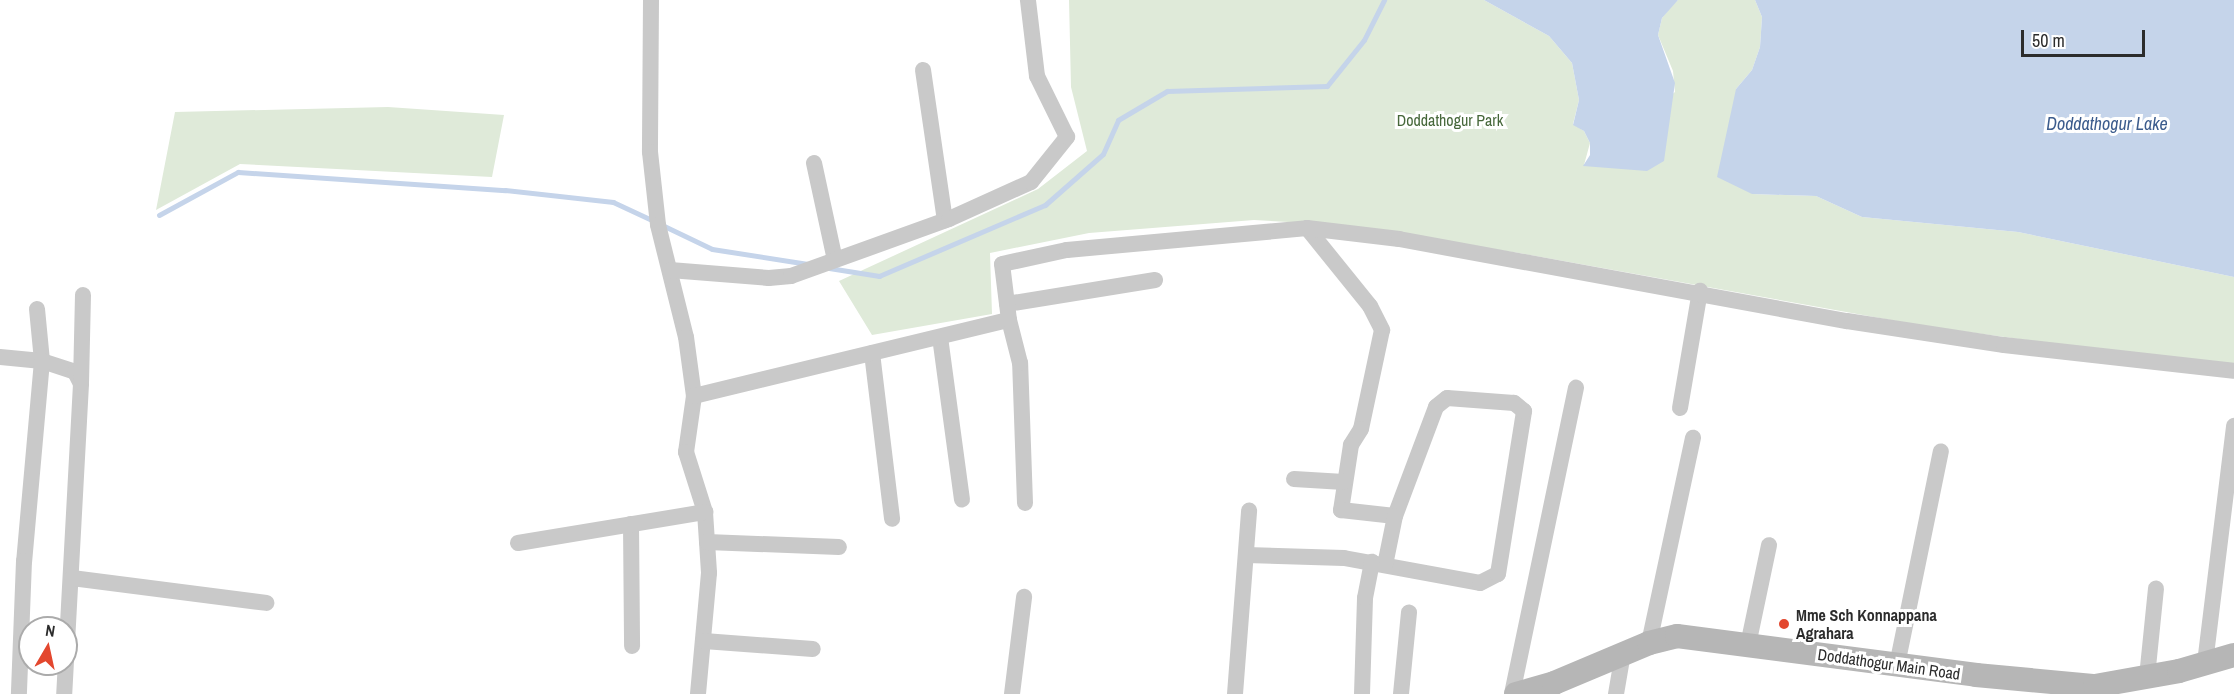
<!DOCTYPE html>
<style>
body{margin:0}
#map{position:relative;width:2234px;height:694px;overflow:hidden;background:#fff;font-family:"Archivo Narrow",sans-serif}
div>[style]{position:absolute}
.green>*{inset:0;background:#dfead9}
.water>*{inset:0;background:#c5d4ea}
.stream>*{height:5px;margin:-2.5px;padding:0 2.5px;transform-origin:2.5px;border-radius:2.5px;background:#c5d4ea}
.street>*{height:16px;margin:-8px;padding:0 8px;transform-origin:8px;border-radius:8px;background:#c9c9c9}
.secondary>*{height:24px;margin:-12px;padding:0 12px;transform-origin:12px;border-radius:12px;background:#b6b6b6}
.dots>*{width:16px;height:16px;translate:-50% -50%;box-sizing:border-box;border:3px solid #fff;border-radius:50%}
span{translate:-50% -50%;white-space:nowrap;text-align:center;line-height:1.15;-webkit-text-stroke:6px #fff;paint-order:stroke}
.park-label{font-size:16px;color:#46673a}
.poi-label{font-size:16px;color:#2c2c2c;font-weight:700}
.left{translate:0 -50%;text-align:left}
.street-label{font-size:16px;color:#2c2c2c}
.water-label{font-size:18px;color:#3c5c8d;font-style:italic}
.north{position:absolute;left:18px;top:616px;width:60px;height:60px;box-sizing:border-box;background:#fff;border:2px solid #ababab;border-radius:50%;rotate:9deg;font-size:16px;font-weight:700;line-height:24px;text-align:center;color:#2c2c2c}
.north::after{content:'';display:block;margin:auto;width:21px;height:27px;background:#e3472e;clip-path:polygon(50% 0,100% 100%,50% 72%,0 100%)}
.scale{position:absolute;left:2021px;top:30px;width:124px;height:27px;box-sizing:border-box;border:3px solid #2c2c2c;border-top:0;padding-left:8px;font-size:18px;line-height:21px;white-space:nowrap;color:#2c2c2c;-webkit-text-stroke:4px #fff;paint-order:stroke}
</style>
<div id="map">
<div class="green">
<i style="clip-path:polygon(1069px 0,1484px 0,1549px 36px,1572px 63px,1579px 100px,1573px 124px,1584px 131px,1590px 143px,1584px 165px,1675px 92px,1673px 71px,1658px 35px,1662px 18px,1672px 5px,1678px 0,1755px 0,1762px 17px,1760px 47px,1752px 70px,1736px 89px,1752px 194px,1816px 196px,1862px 217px,2018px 232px,2234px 277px,2234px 368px,1924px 326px,1519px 253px,1325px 224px,1254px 220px,1089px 233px,990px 253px,992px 314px,872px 335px,839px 281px,1038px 189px,1087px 151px,1071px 87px)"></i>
<i style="clip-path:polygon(388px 107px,504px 115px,492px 177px,240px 164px,156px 210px,175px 112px)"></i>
</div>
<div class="water">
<i style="clip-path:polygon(1484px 0,1678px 0,1662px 18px,1658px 35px,1675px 83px,1664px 161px,1647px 171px,1583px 166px,1590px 155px,1590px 143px,1584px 131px,1573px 125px,1579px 100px,1572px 63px,1549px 36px)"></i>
<i style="clip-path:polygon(1755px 0,2234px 0,2234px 277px,2018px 232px,1862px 217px,1816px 196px,1752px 194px,1717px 177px,1736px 89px,1752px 70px,1760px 47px,1762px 17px)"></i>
</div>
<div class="stream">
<i style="left:159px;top:215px;width:90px;rotate:-28.6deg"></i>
<i style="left:238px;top:172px;width:268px;rotate:3.9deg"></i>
<i style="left:505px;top:190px;width:109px;rotate:6.3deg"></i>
<i style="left:613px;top:202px;width:45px;rotate:24.9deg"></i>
<i style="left:662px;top:225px;width:55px;rotate:25.6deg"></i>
<i style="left:712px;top:249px;width:97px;rotate:8.9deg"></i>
<i style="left:829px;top:268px;width:51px;rotate:9.1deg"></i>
<i style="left:879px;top:276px;width:181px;rotate:-23.2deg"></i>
<i style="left:1045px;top:205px;width:77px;rotate:-41.3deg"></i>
<i style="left:1103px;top:154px;width:37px;rotate:-66deg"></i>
<i style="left:1118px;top:120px;width:57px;rotate:-30.6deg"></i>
<i style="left:1167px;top:91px;width:160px;rotate:-1.8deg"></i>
<i style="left:1327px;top:86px;width:59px;rotate:-51.2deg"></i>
<i style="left:1364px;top:40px;width:45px;rotate:-63.4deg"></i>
</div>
<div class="street">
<i style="left:651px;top:0;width:152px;rotate:90.4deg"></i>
<i style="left:650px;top:152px;width:73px;rotate:83.7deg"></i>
<i style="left:658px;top:225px;width:115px;rotate:76deg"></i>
<i style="left:686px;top:337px;width:60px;rotate:82.3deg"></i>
<i style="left:694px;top:396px;width:57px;rotate:98.1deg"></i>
<i style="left:686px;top:452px;width:63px;rotate:72.4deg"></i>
<i style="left:705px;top:512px;width:61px;rotate:86.2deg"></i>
<i style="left:709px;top:573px;width:121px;rotate:95.2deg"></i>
<i style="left:923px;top:70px;width:152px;rotate:81.7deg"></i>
<i style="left:814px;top:163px;width:99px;rotate:77.8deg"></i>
<i style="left:1307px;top:228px;width:100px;rotate:51.1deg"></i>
<i style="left:1370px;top:306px;width:27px;rotate:63deg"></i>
<i style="left:1382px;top:330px;width:101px;rotate:102deg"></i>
<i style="left:1361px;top:429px;width:19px;rotate:122deg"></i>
<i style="left:1351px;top:445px;width:66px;rotate:98.7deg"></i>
<i style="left:1341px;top:510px;width:54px;rotate:6.3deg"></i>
<i style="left:670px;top:270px;width:99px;rotate:4.6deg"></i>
<i style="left:769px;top:278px;width:22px;rotate:-5deg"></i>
<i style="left:791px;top:276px;width:168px;rotate:-19.8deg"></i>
<i style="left:949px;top:219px;width:90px;rotate:-24.3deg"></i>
<i style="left:1031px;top:182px;width:58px;rotate:-51.3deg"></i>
<i style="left:1067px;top:137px;width:68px;rotate:-116.2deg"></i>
<i style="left:1037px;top:76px;width:77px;rotate:-96.8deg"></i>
<i style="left:1007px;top:304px;width:150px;rotate:-9.2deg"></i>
<i style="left:37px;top:309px;width:52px;rotate:84.5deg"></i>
<i style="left:42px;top:361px;width:35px;rotate:18deg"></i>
<i style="left:75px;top:372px;width:13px;rotate:63deg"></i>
<i style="left:81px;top:384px;width:310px;rotate:93.1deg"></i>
<i style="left:940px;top:337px;width:164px;rotate:82.3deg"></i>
<i style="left:872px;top:353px;width:167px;rotate:83.1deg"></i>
<i style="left:0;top:357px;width:42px;rotate:5.4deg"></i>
<i style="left:42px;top:361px;width:201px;rotate:95.1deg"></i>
<i style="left:24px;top:561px;width:133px;rotate:92.2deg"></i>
<i style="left:81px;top:383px;width:88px;rotate:-88.7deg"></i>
<i style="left:694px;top:396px;width:324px;rotate:-13.6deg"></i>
<i style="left:1680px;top:408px;width:119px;rotate:-80.3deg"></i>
<i style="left:1294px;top:479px;width:50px;rotate:3.4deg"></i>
<i style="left:1025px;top:503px;width:140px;rotate:-92deg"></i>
<i style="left:1020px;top:363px;width:44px;rotate:-104.3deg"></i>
<i style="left:1009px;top:320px;width:56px;rotate:-97.1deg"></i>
<i style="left:1002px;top:264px;width:66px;rotate:-12.2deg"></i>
<i style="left:1067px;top:250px;width:241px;rotate:-5.2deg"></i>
<i style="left:1307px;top:228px;width:93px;rotate:6.8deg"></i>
<i style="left:1399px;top:239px;width:455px;rotate:10.4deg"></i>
<i style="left:1847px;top:321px;width:159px;rotate:8.7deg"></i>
<i style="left:2004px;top:345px;width:231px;rotate:6.4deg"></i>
<i style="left:631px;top:524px;width:122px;rotate:89.5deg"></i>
<i style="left:707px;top:542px;width:132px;rotate:2.2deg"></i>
<i style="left:518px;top:543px;width:190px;rotate:-9.4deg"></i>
<i style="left:1246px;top:555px;width:98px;rotate:1.8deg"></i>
<i style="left:1344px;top:558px;width:138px;rotate:10.4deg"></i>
<i style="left:1480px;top:583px;width:20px;rotate:-27deg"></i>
<i style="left:1498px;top:574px;width:165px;rotate:-80.9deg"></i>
<i style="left:1524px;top:411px;width:13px;rotate:-141deg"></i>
<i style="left:1514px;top:403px;width:67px;rotate:-175.7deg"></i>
<i style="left:1447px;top:398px;width:14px;rotate:141deg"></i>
<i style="left:1436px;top:407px;width:116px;rotate:110.6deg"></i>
<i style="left:1395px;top:516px;width:50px;rotate:101.5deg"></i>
<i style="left:72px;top:578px;width:196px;rotate:7.3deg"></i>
<i style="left:704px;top:641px;width:109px;rotate:4.2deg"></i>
<i style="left:1649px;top:643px;width:210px;rotate:-77.9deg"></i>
<i style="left:1748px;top:645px;width:102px;rotate:-78.1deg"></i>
<i style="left:2205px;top:663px;width:239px;rotate:-83deg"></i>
<i style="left:1897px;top:665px;width:218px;rotate:-78.4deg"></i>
<i style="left:2147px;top:677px;width:89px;rotate:-84.2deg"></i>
<i style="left:1012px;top:694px;width:98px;rotate:-82.9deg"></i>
<i style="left:1235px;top:694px;width:184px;rotate:-85.6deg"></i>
<i style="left:1362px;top:694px;width:96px;rotate:-88.2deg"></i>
<i style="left:1365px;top:598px;width:37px;rotate:-79deg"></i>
<i style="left:1401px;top:694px;width:82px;rotate:-84.4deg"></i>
<i style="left:1512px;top:694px;width:313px;rotate:-78.2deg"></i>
<i style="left:1616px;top:694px;width:42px;rotate:-80.3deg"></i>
</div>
<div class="secondary">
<i style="left:1516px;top:694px;width:40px;rotate:-16deg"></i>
<i style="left:1554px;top:683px;width:103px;rotate:-22.8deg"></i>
<i style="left:1649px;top:643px;width:29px;rotate:-14deg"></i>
<i style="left:1677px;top:636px;width:302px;rotate:7.4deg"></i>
<i style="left:1976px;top:675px;width:120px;rotate:5.3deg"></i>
<i style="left:2095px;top:686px;width:85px;rotate:-10.1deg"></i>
<i style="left:2179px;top:671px;width:57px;rotate:-16.2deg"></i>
</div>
<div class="dots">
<i style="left:1784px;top:624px;background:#e3472e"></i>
</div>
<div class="park-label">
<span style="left:1450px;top:120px">Doddathogur Park</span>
</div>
<div class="poi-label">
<span class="left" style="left:1796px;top:624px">Mme Sch Konnappana<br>Agrahara</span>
</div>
<div class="street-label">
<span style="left:1889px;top:664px;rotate:8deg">Doddathogur Main Road</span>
</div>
<div class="water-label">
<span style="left:2107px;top:124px">Doddathogur Lake</span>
</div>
<div class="north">N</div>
<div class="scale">50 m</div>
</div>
